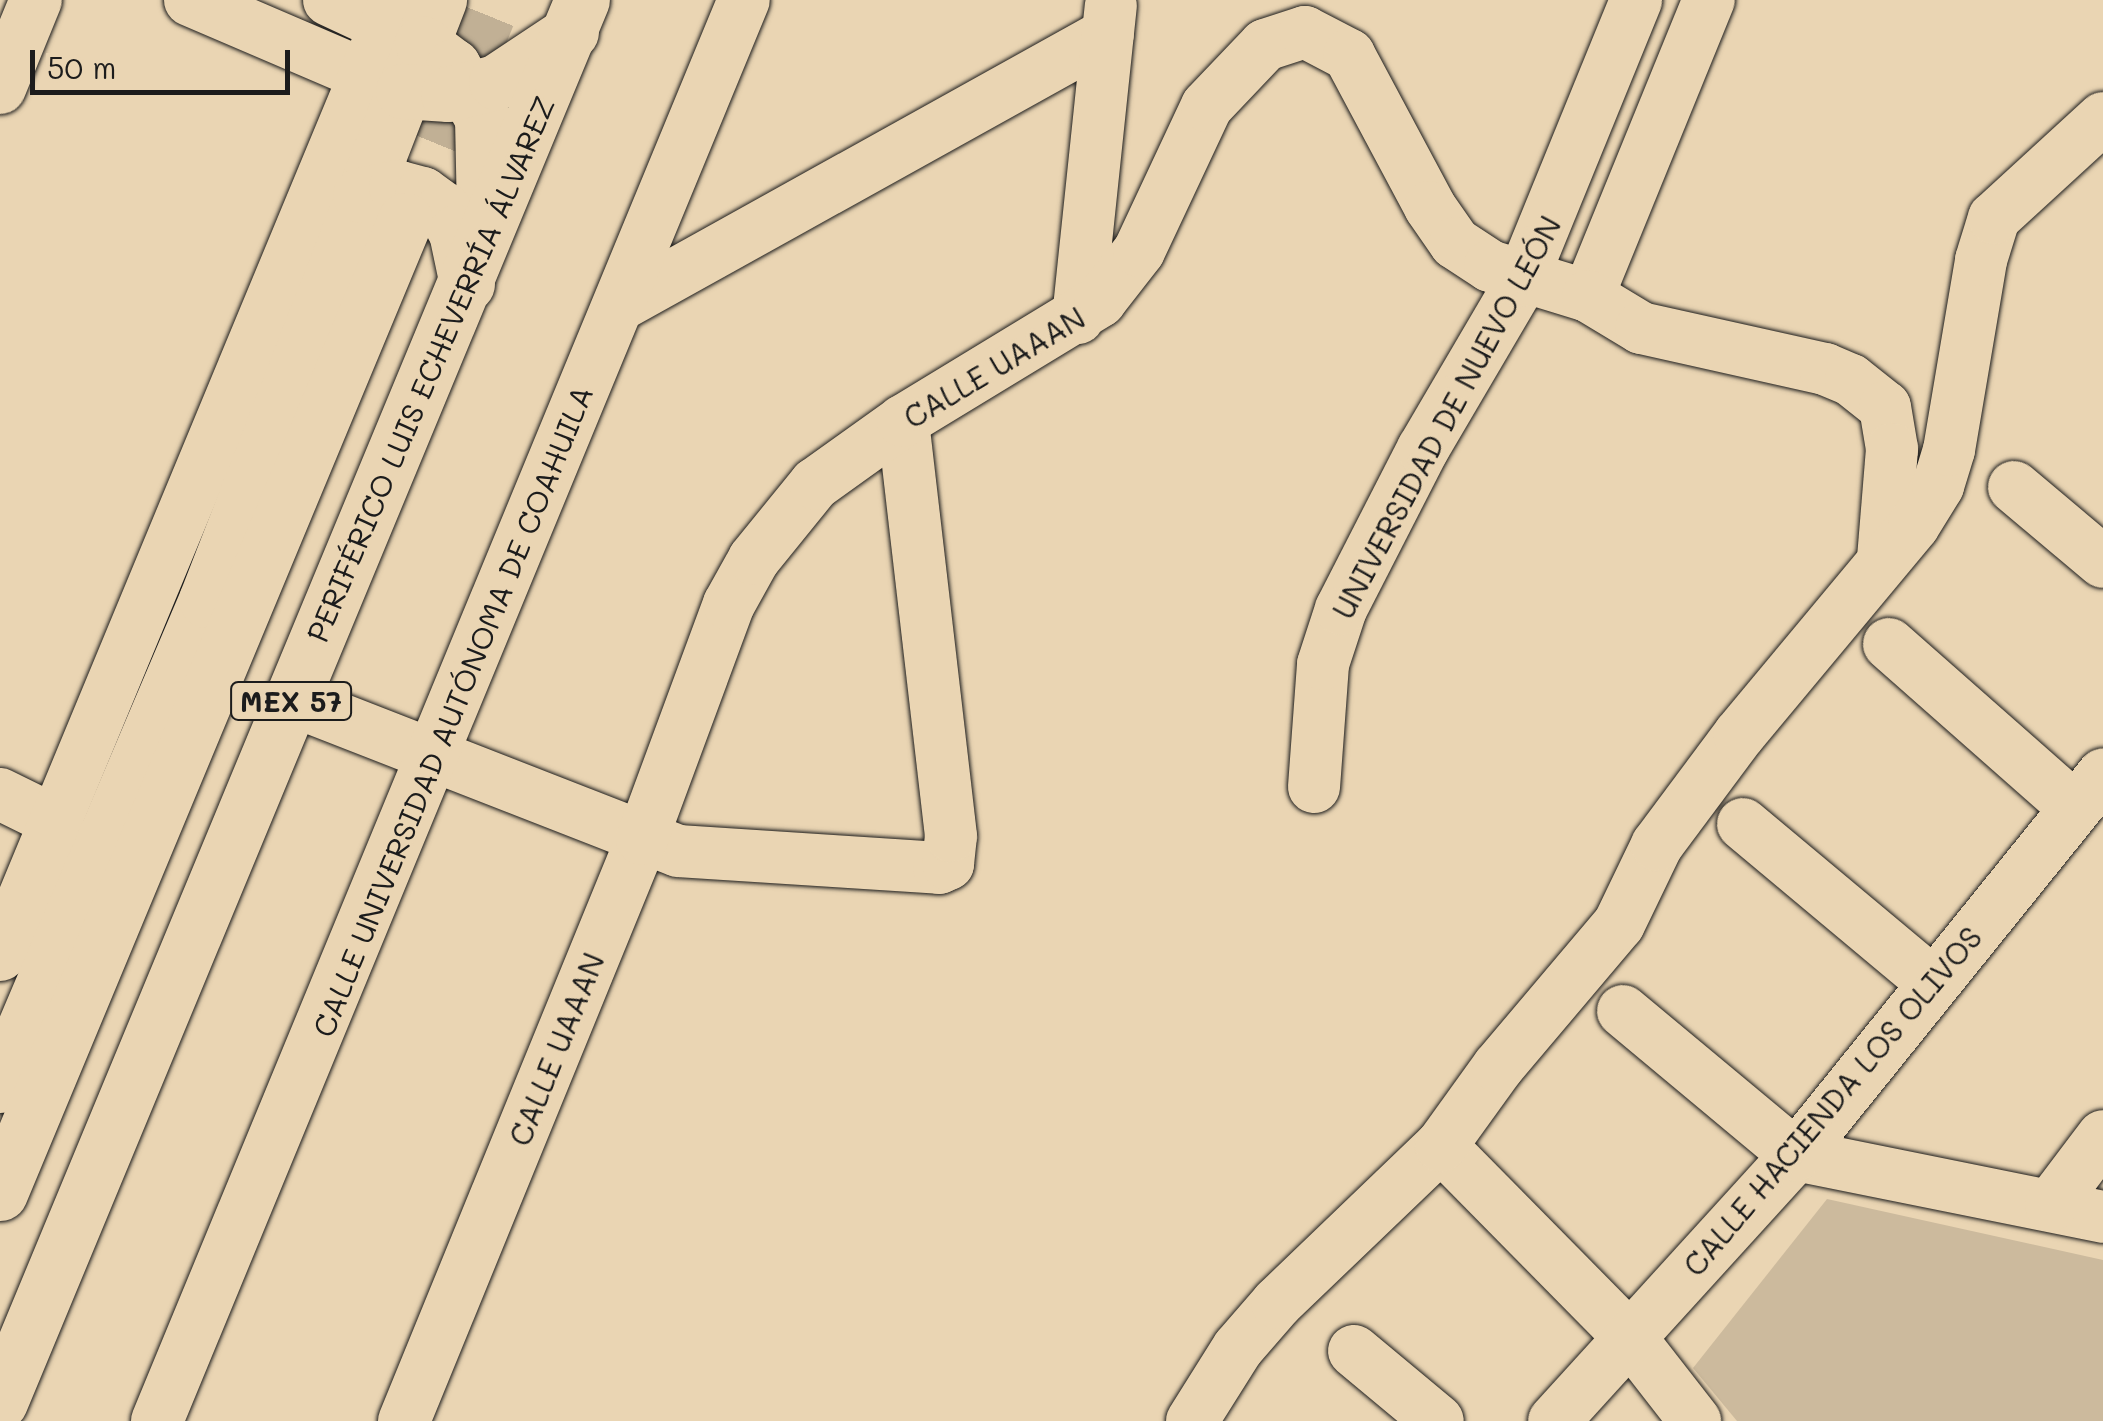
<!DOCTYPE html>
<meta charset="utf-8">
<style>
body{margin:0}
#map{position:relative;width:2103px;height:1421px;overflow:hidden;background:#ead5b3;font-family:Mali,sans-serif}
div>[style]{position:absolute}
.green>*{inset:0;background:#ccba9d}
.highway-tunnel>*{height:55px;margin-top:-27.5px;transform-origin:0;background:repeating-linear-gradient(90deg,#c1b095 0 55px,transparent 0 83px)}
.roads{filter:drop-shadow(0 0 2px #1c1c1c) drop-shadow(0 0 2px #1c1c1c)}
.minor>*{height:52px;margin:-26px;padding:0 26px;transform-origin:26px;border-radius:26px;background:#ead5b3}
.major>*{height:55px;margin:-27.5px;padding:0 27.5px;transform-origin:27.5px;border-radius:27.5px;background:#ead5b3}
.highway>*{height:55px;margin:-27.5px;padding:0 27.5px;transform-origin:27.5px;border-radius:27.5px;background:#ead5b3}
span{translate:-50% -50%;white-space:nowrap;text-align:center;line-height:1.15;-webkit-text-stroke:8px #ead5b3;paint-order:stroke}
.shield-label span{padding:2px 8px;background:#ead5b3;border:2px solid;border-radius:8px;-webkit-text-stroke-width:0}
.shield-label{font-size:28px;color:#1c1c1c;font-weight:700}
.street-label{font-size:30px;color:#1c1c1c}
.scale{position:absolute;left:30px;top:50px;width:260px;height:45px;box-sizing:border-box;border:5px solid #1c1c1c;border-top:0;padding-left:12px;font-size:30px;line-height:35px;white-space:nowrap;color:#1c1c1c;-webkit-text-stroke:8px #ead5b3;paint-order:stroke}
</style>
<div id="map">
<div class="green">
<i style="clip-path:polygon(1827px 1199px,2103px 1260px,2103px 1421px,1737px 1421px,1693px 1368px)"></i>
</div>
<div class="highway-tunnel">
<i style="left:405px;top:220px;width:237px;rotate:-68deg"></i>
</div>
<div class="roads">
<div class="minor">
<i style="left:190px;top:0;width:223px;rotate:23.2deg"></i>
<i style="left:329px;top:0;width:97px;rotate:25deg"></i>
<i style="left:0;top:88px;width:95px;rotate:-67.8deg"></i>
<i style="left:1588px;top:296px;width:320px;rotate:-67.8deg"></i>
<i style="left:620px;top:305px;width:558px;rotate:-29.04deg"></i>
<i style="left:1078px;top:318px;width:314px;rotate:-84deg"></i>
<i style="left:2014px;top:487px;width:116px;rotate:40.1deg"></i>
<i style="left:1889px;top:644px;width:248px;rotate:41.4deg"></i>
<i style="left:291px;top:700px;width:415px;rotate:21.3deg"></i>
<i style="left:678px;top:851px;width:262px;rotate:3.7deg"></i>
<i style="left:939px;top:868px;width:10px;rotate:-24deg"></i>
<i style="left:948px;top:864px;width:28px;rotate:-84deg"></i>
<i style="left:951px;top:836px;width:418px;rotate:-96.6deg"></i>
<i style="left:1314px;top:787px;width:123px;rotate:-85.8deg"></i>
<i style="left:1323px;top:664px;width:58px;rotate:-71.9deg"></i>
<i style="left:1341px;top:609px;width:180px;rotate:-62.9deg"></i>
<i style="left:1423px;top:449px;width:196px;rotate:-59.6deg"></i>
<i style="left:1522px;top:280px;width:302px;rotate:-67.8deg"></i>
<i style="left:0;top:794px;width:64px;rotate:26.2deg"></i>
<i style="left:1743px;top:824px;width:245px;rotate:39.9deg"></i>
<i style="left:0;top:955px;width:1034px;rotate:-67.48deg"></i>
<i style="left:1623px;top:1011px;width:225px;rotate:39.8deg"></i>
<i style="left:1796px;top:1155px;width:313px;rotate:11.4deg"></i>
<i style="left:1441px;top:1146px;width:272px;rotate:45.4deg"></i>
<i style="left:1632px;top:1340px;width:103px;rotate:52.1deg"></i>
<i style="left:2051px;top:1205px;width:86px;rotate:-53deg"></i>
<i style="left:1354px;top:1351px;width:109px;rotate:39.8deg"></i>
<i style="left:157px;top:1421px;width:1537px;rotate:-67.56deg"></i>
<i style="left:404px;top:1421px;width:629px;rotate:-67.76deg"></i>
<i style="left:642px;top:839px;width:251px;rotate:-69.7deg"></i>
<i style="left:729px;top:604px;width:51px;rotate:-60.9deg"></i>
<i style="left:754px;top:559px;width:97px;rotate:-50.9deg"></i>
<i style="left:815px;top:484px;width:108px;rotate:-35.6deg"></i>
<i style="left:903px;top:421px;width:231px;rotate:-31.3deg"></i>
<i style="left:1100px;top:301px;width:63px;rotate:-52deg"></i>
<i style="left:1139px;top:251px;width:160px;rotate:-64.9deg"></i>
<i style="left:1207px;top:106px;width:84px;rotate:-46.4deg"></i>
<i style="left:1265px;top:45px;width:42px;rotate:-18deg"></i>
<i style="left:1305px;top:32px;width:50px;rotate:27.6deg"></i>
<i style="left:1349px;top:55px;width:172px;rotate:61.9deg"></i>
<i style="left:1430px;top:207px;width:44px;rotate:55.2deg"></i>
<i style="left:1455px;top:243px;width:42px;rotate:33.3deg"></i>
<i style="left:1490px;top:266px;width:102px;rotate:17deg"></i>
<i style="left:1588px;top:296px;width:62px;rotate:31.1deg"></i>
<i style="left:1641px;top:328px;width:189px;rotate:12.6deg"></i>
<i style="left:1825px;top:369px;width:28px;rotate:23deg"></i>
<i style="left:1851px;top:380px;width:43px;rotate:38.5deg"></i>
<i style="left:1885px;top:407px;width:43px;rotate:80.5deg"></i>
<i style="left:1892px;top:449px;width:110px;rotate:94.7deg"></i>
<i style="left:1192px;top:1421px;width:86px;rotate:-57.8deg"></i>
<i style="left:1238px;top:1348px;width:60px;rotate:-49.1deg"></i>
<i style="left:1277px;top:1303px;width:227px;rotate:-43.8deg"></i>
<i style="left:1441px;top:1146px;width:97px;rotate:-54.2deg"></i>
<i style="left:1498px;top:1067px;width:187px;rotate:-49.8deg"></i>
<i style="left:1619px;top:924px;width:88px;rotate:-64.3deg"></i>
<i style="left:1657px;top:845px;width:137px;rotate:-53.3deg"></i>
<i style="left:1739px;top:735px;width:273px;rotate:-50.2deg"></i>
<i style="left:1914px;top:525px;width:46px;rotate:-58.4deg"></i>
<i style="left:1938px;top:486px;width:38px;rotate:-73deg"></i>
<i style="left:1949px;top:450px;width:193px;rotate:-80.4deg"></i>
<i style="left:1981px;top:260px;width:44px;rotate:-72.8deg"></i>
<i style="left:1994px;top:218px;width:148px;rotate:-42.5deg"></i>
<i style="left:1554px;top:1421px;width:360px;rotate:-47.7deg"></i>
<i style="left:1796px;top:1155px;width:489px;rotate:-51.1deg"></i>
</div>
<div class="major">
<i style="left:0;top:1085px;width:527px;rotate:-66.99deg"></i>
<i style="left:206px;top:600px;width:644px;rotate:-68.78deg"></i>
</div>
<div class="highway">
<i style="left:422px;top:43px;width:39px;rotate:37deg"></i>
<i style="left:453px;top:66px;width:60px;rotate:60.9deg"></i>
<i style="left:482px;top:118px;width:98px;rotate:88.8deg"></i>
<i style="left:403px;top:91px;width:45px;rotate:3.8deg"></i>
<i style="left:448px;top:94px;width:49px;rotate:-14deg"></i>
<i style="left:496px;top:82px;width:90px;rotate:-33.7deg"></i>
<i style="left:360px;top:195px;width:37px;rotate:-13deg"></i>
<i style="left:396px;top:187px;width:27px;rotate:15deg"></i>
<i style="left:422px;top:194px;width:26px;rotate:36deg"></i>
<i style="left:443px;top:209px;width:26px;rotate:61deg"></i>
<i style="left:456px;top:232px;width:53px;rotate:78.1deg"></i>
<i style="left:0;top:1193px;width:1054px;rotate:-67.4deg"></i>
<i style="left:0;top:1402px;width:1518px;rotate:-67.46deg"></i>
</div>
</div>
<div class="shield-label">
<span style="left:291px;top:701px">MEX 57</span>
</div>
<div class="street-label">
<span style="left:994px;top:367px;rotate:-31deg">CALLE UAAAN</span>
<span style="left:430px;top:369px;rotate:-67deg">PERIFÉRICO LUIS ECHEVERRÍA ÁLVAREZ</span>
<span style="left:1446px;top:417px;rotate:-62deg">UNIVERSIDAD DE NUEVO LEÓN</span>
<span style="left:452px;top:711px;rotate:-68deg">CALLE UNIVERSIDAD AUTÓNOMA DE COAHUILA</span>
<span style="left:556px;top:1049px;rotate:-68deg">CALLE UAAAN</span>
<span style="left:1832px;top:1101px;rotate:-50deg">CALLE HACIENDA LOS OLIVOS</span>
</div>
<div class="scale">50 m</div>
</div>
